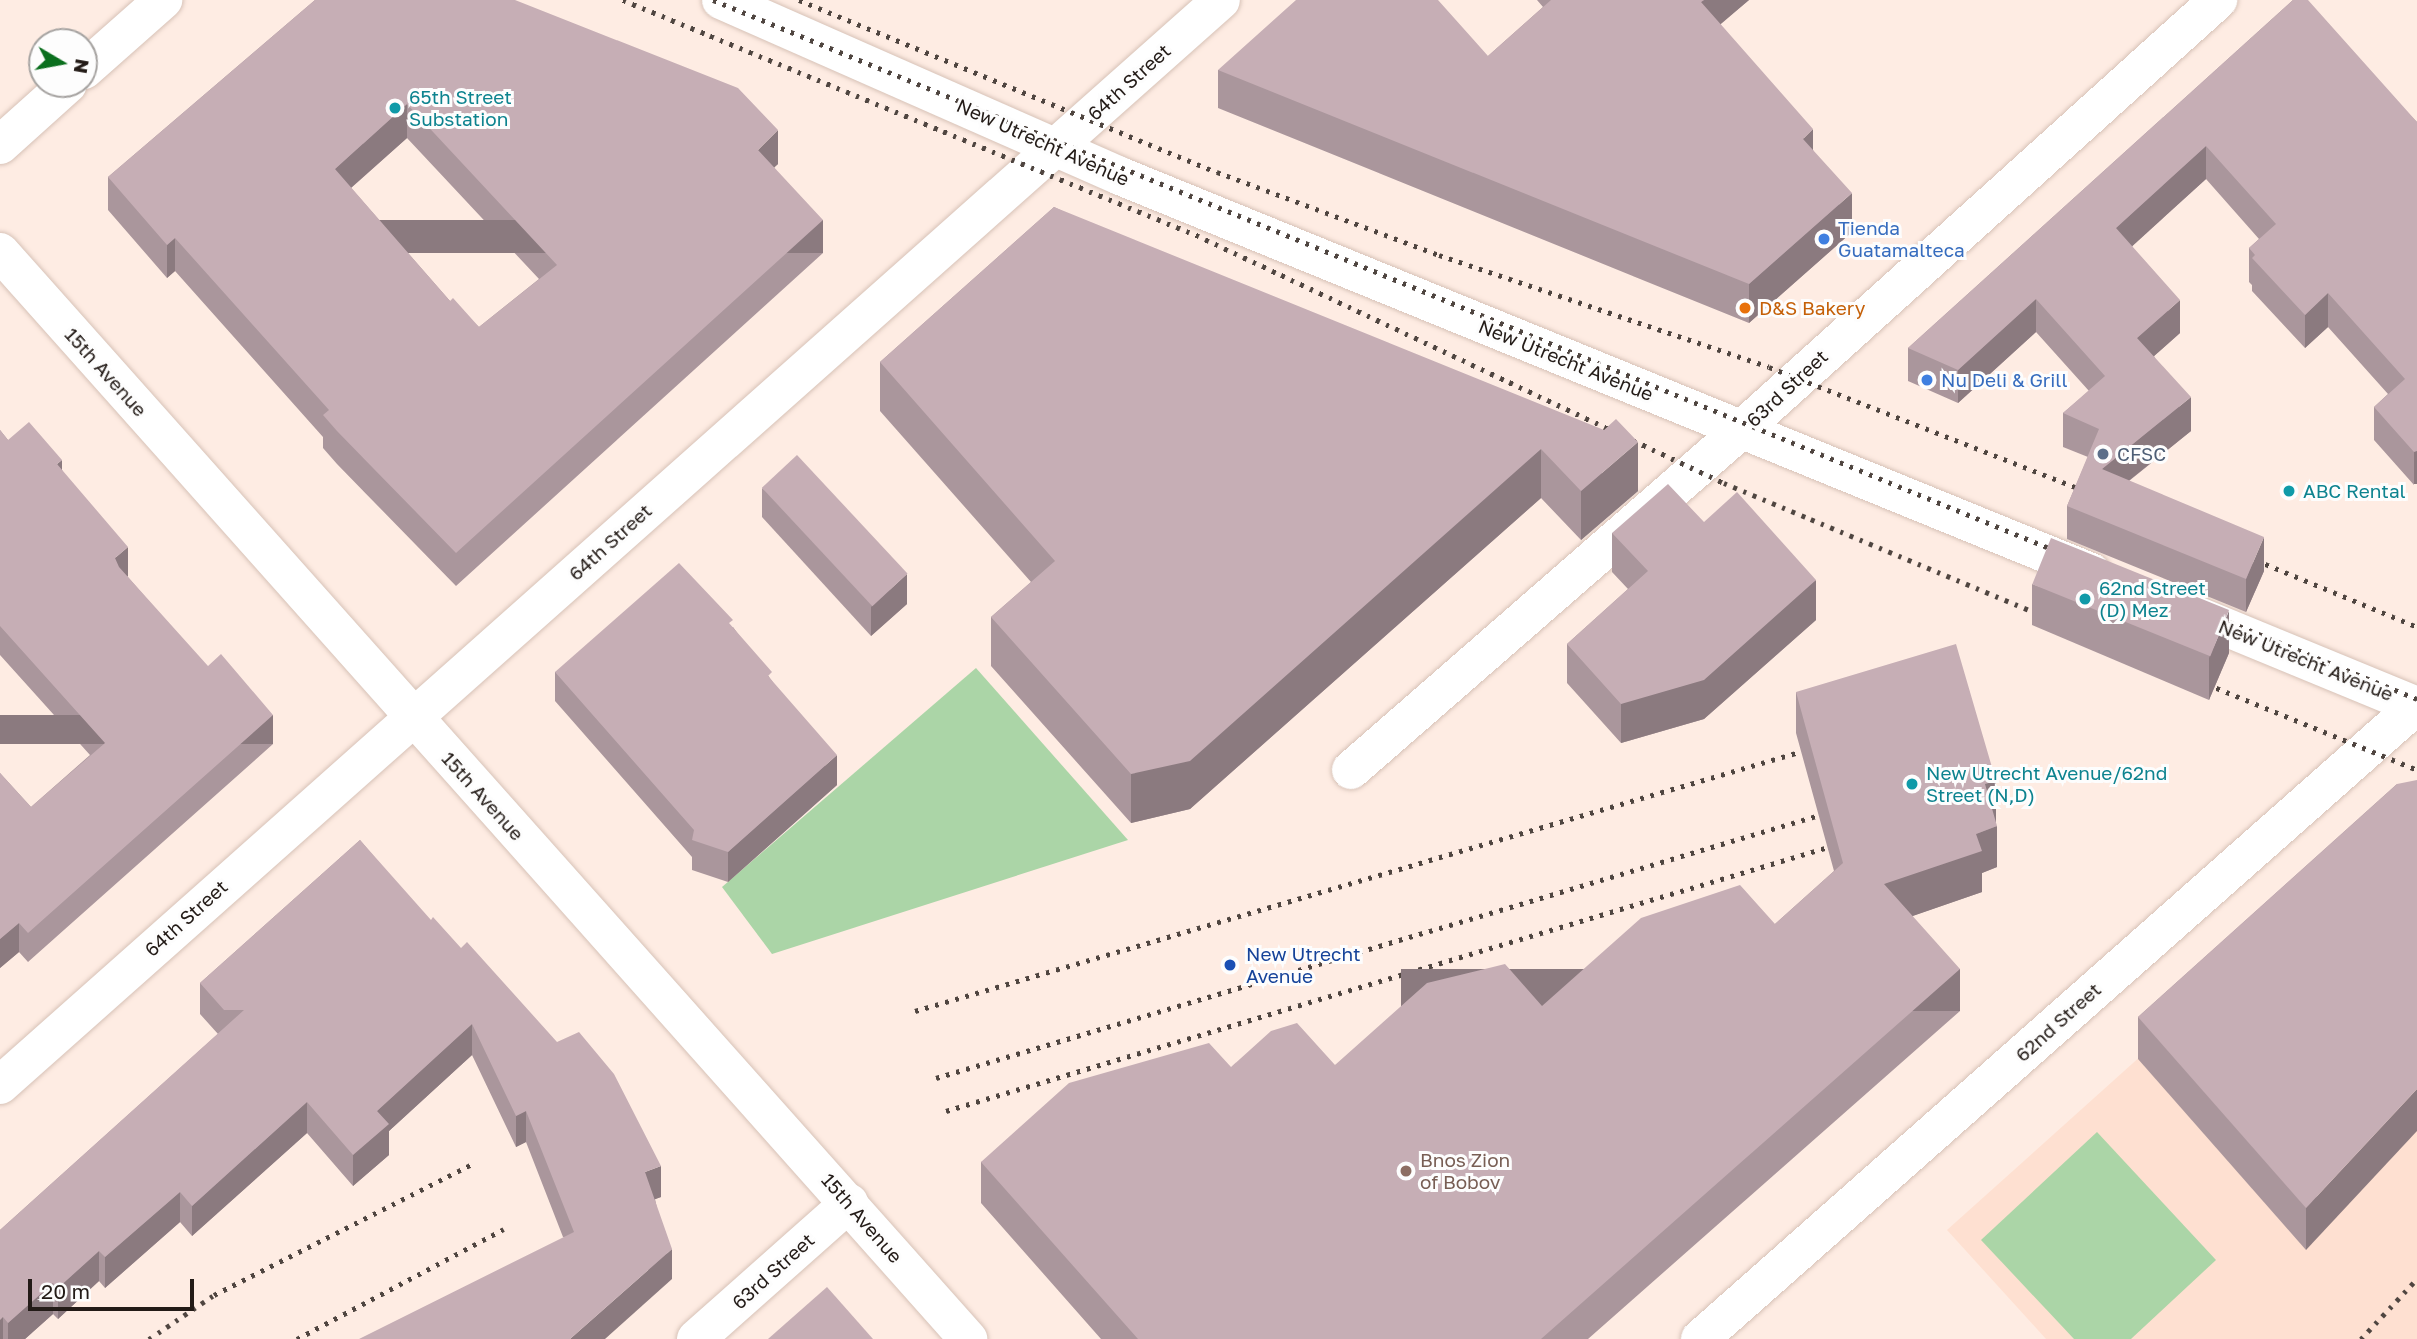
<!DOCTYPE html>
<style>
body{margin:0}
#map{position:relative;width:2417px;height:1339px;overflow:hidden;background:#feece3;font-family:"Golos Text",sans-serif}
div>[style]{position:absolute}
.built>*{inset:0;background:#fee0d1}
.green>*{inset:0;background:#abd5a7}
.roads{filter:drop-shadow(0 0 2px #d7c2b7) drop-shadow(0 0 2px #d7c2b7)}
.minor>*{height:38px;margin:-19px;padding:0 19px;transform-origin:19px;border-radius:19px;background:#fff}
.major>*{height:38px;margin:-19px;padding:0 19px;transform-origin:19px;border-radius:19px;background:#fff}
.rail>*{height:5px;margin-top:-2.5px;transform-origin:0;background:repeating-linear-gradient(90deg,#4f4540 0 3.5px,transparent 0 10.5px)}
.wall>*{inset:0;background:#aa969c}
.shaded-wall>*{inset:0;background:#8b7a7f;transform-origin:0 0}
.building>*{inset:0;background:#c6aeb5;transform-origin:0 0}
.dots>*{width:19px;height:19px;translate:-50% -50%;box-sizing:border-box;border:4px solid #fdfdfd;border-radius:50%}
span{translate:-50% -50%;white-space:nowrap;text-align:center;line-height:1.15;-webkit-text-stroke:6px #fdfdfd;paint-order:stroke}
.street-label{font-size:19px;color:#231b17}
.culture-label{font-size:19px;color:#0d838f}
.left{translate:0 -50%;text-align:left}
.shop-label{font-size:19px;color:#366cbe}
.food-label{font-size:19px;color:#c56008}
.service-label{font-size:19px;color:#4e5e75}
.transit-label{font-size:19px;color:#164399}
.education-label{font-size:19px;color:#785e54}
.north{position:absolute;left:28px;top:28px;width:70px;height:70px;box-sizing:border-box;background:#fdfdfd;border:2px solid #a6a3a1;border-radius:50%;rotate:100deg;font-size:19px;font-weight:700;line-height:28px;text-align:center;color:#231b17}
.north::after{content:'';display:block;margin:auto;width:24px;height:32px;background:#0b6f1e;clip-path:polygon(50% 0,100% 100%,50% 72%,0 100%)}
.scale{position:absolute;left:28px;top:1279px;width:166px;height:32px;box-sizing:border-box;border:4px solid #231b17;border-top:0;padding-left:9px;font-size:21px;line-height:24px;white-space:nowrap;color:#231b17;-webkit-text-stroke:5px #fdfdfd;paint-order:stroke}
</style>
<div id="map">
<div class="built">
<i style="clip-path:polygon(2417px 822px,2417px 1339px,2046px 1339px,1947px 1230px,2397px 826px)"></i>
</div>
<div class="green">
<i style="clip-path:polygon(976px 668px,1128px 840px,772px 954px,722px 887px)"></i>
<i style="clip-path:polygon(2097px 1132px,2216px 1260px,2131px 1339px,2074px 1339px,1981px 1240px)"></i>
</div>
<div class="roads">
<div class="minor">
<i style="left:721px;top:0;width:436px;rotate:23.8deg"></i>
<i style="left:1120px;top:176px;width:1049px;rotate:22.19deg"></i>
<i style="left:0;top:252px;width:1456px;rotate:48.31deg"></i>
<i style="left:2179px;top:608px;width:257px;rotate:22.4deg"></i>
<i style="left:1351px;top:770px;width:516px;rotate:-41.07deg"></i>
<i style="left:1740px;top:431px;width:644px;rotate:-42.04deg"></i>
<i style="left:0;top:1085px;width:1633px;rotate:-41.62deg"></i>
<i style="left:696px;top:1339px;width:205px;rotate:-41.6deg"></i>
<i style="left:1700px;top:1339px;width:957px;rotate:-41.48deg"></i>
</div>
<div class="major">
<i style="left:84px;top:70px;width:106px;rotate:-41.5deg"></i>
<i style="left:0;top:145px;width:91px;rotate:-41.9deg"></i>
</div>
</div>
<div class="rail">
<i style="left:623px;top:0;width:619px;rotate:22.3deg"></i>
<i style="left:1196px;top:235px;width:583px;rotate:25.16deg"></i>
<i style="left:1724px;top:483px;width:351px;rotate:22.6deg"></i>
<i style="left:713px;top:0;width:1460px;rotate:22.3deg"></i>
<i style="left:799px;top:0;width:452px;rotate:22.4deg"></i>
<i style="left:1217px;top:172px;width:237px;rotate:20.5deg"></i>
<i style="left:1439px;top:255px;width:348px;rotate:18.7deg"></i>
<i style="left:1769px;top:367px;width:348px;rotate:21.4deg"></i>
<i style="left:2246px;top:556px;width:185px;rotate:22.5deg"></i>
<i style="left:2210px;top:614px;width:224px;rotate:22.3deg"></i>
<i style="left:2197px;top:680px;width:238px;rotate:22.2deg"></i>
<i style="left:915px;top:1011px;width:921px;rotate:-16.33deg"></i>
<i style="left:936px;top:1078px;width:918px;rotate:-16.58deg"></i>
<i style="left:946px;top:1111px;width:918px;rotate:-16.66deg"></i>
<i style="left:149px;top:1339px;width:78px;rotate:-34.1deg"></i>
<i style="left:214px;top:1295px;width:292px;rotate:-26.9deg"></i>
<i style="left:297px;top:1339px;width:234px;rotate:-28deg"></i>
<i style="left:2361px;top:1339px;width:82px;rotate:-47deg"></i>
</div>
<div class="wall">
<i style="clip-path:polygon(evenodd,315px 0,778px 164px,774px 167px,823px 253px,456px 586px,337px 464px,323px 448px,323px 437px,175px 271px,167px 278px,108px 210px,108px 177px,315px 0,407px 138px,539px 279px,479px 327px,450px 301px,351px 188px,407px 138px)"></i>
<i style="clip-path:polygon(1537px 0,1749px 0,1720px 24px,1813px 150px,1852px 232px,1749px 323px,1218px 108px,1218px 70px,1488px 56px,1543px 7px)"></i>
<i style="clip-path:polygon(2293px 0,2417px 122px,2414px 485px,2374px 440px,2374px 407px,2388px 394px,2328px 327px,2305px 348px,2252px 291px,2252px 285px,2249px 282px,2249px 248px,2259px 239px,2206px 179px,2132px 246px,2180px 333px,2154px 356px,2191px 431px,2129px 481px,2264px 571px,2246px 612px,2067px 539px,2067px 506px,2088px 457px,2063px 447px,2063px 413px,2089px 391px,2036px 332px,1958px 403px,1908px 381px,1908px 348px)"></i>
<i style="clip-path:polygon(1054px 207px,1638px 491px,1581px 540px,1541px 498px,1190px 809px,1131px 823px,991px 666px,991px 617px,1031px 582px,880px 411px,880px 362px)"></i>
<i style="clip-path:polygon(0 430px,8px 440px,62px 470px,127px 576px,273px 744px,28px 962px,19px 952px,0 968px,0 773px,31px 807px,90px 755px,0 655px)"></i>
<i style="clip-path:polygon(762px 488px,907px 604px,871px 636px,762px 517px)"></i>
<i style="clip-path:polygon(1704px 522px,1816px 620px,1704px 719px,1621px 743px,1567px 683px,1567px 644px,1628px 589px,1612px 572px,1612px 533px)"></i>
<i style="clip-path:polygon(2032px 584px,2229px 653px,2209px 700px,2032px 625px)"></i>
<i style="clip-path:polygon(733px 627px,772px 681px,837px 785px,728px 882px,692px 870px,692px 857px,555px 701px,555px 672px)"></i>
<i style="clip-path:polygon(1796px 692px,1996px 822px,1997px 867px,1982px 873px,1982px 892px,1912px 916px,1960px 1011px,1588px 1339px,1101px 1339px,981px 1203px,981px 1162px,1231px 1067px,1335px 1065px,1542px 1006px,1775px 924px,1834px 871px,1796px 733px)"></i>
<i style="clip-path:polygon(2397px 784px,2306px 1250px,2138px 1059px,2138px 1017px)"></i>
<i style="clip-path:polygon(360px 840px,661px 1197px,655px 1199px,672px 1279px,563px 1237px,526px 1142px,516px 1147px,472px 1055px,389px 1131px,389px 1155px,353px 1186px,307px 1133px,192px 1236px,180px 1222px,105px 1288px,99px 1281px,58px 1319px,53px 1314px,25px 1339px,0 1339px,0 1230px,218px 1034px,200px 1014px,200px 983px)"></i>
</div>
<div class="shaded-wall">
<i style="clip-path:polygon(1704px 0,1749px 0,1701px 41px,1701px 2px)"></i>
<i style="clip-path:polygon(407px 104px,407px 138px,335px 202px,335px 169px)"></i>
<i style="clip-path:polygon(1813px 129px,1813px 168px,1803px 139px)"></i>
<i style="clip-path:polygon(778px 130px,778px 164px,758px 183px,758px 150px)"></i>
<i style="clip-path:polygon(2206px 146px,2206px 179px,2116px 261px,2116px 228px)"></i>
<i style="clip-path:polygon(1852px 193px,1852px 232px,1749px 323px,1749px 284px)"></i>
<i style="left:823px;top:220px;width:33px;height:496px;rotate:90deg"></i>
<i style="clip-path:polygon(175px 238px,175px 271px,167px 278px,167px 245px)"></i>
<i style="clip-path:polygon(2328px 293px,2328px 327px,2305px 348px,2305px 315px)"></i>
<i style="clip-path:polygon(2036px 299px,2036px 332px,1958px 403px,1958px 370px)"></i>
<i style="clip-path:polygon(2180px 300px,2180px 333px,2137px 371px,2137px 338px)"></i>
<i style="clip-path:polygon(2191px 397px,2191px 431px,2102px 502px,2102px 469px)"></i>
<i style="clip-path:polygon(1638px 442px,1638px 491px,1581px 540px,1581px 491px)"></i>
<i style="clip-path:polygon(1541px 449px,1541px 498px,1190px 809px,1131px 823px,1131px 774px)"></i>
<i style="left:2417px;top:451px;width:33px;height:3px;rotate:90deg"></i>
<i style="clip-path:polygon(62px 460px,62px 489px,57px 464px)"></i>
<i style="clip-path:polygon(2264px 537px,2264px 571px,2246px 612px,2246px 579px)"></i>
<i style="clip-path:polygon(128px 547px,128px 576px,115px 587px,115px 558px)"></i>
<i style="clip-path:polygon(907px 574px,907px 604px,871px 636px,871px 607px)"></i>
<i style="clip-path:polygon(1816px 580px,1816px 620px,1704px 719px,1621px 743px,1621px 704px)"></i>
<i style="clip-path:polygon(2229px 611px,2229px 653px,2209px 700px,2209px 658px)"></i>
<i style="left:273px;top:715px;width:29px;height:328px;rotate:90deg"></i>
<i style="clip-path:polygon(837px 755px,837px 785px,728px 882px,728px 852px)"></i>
<i style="left:1996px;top:781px;width:41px;height:11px;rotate:90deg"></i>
<i style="clip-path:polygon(1997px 826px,1997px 867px,1982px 873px,1982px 892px,1884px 926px,1884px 884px,1976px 834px)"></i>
<i style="clip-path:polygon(19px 923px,19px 952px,0 968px,0 939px)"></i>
<i style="left:1960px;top:969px;width:42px;height:559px;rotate:90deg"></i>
<i style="clip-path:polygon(472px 1024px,472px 1055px,389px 1131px,389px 1155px,353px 1186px,353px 1155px,377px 1111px)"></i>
<i style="clip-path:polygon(2417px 1089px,2417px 1131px,2306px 1250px,2306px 1208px)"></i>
<i style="clip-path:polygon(307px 1102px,307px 1133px,192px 1236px,192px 1206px)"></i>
<i style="clip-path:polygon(526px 1111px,526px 1142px,516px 1147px,516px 1116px)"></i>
<i style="clip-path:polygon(661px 1166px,661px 1197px,645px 1203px,645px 1172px)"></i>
<i style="clip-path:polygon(180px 1192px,180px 1222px,105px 1288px,105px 1257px)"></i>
<i style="clip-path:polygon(672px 1249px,672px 1279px,605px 1339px,570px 1339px)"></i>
<i style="clip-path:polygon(99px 1251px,99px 1281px,58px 1319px,58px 1288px)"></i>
<i style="clip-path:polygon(53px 1283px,53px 1314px,25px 1339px,8px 1339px,8px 1323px)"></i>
<i style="left:3px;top:1317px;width:22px;height:4px;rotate:90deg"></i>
</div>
<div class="building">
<i style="clip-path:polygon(evenodd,315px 0,515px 0,738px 88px,778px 130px,758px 150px,823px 220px,456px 553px,337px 431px,323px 415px,329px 410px,175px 238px,167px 245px,108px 177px,315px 0,407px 104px,557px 265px,479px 327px,453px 298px,450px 301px,335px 169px,407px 104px)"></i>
<i style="clip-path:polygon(1296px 0,1438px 0,1488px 56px,1551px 0,1704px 0,1701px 2px,1813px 129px,1803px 139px,1852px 193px,1749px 284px,1218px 70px)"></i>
<i style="clip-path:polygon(2293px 0,2308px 0,2417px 122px,2417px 451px,2414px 452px,2374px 407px,2405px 379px,2328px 293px,2305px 315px,2252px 258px,2255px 255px,2249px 248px,2276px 224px,2206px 146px,2116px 228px,2180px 300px,2137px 338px,2191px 397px,2102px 469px,2264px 537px,2246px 579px,2067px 506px,2099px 429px,2063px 413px,2105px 376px,2036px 299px,1958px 370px,1908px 348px)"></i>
<i style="clip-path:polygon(1054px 207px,1604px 430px,1616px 419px,1638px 442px,1581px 491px,1541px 449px,1190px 761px,1131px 774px,991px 617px,1055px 561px,880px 362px)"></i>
<i style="clip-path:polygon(29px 422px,62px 460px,57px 464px,128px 547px,115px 558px,119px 567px,208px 666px,221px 654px,273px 715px,28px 933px,19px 923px,0 939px,0 773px,31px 807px,105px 743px,0 626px,0 430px,8px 440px)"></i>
<i style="left:797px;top:455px;width:162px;height:48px;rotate:47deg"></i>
<i style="clip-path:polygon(1668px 484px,1704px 522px,1737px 492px,1816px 580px,1704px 680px,1621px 704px,1567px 644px,1648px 571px,1612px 533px)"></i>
<i style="left:2051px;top:538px;width:192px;height:50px;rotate:22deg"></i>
<i style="clip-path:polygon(679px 563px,733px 620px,729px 623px,772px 672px,768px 676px,837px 755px,728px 852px,692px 840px,694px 830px,555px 672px)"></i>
<i style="clip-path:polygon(1956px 644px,1996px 781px,1985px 784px,1997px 826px,1976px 834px,1982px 851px,1884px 884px,1960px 969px,1541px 1339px,1138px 1339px,981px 1162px,1069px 1083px,1209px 1043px,1231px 1067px,1271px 1031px,1297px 1023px,1335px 1065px,1427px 983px,1505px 964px,1542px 1006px,1641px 918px,1740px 885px,1775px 924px,1843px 863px,1796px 692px)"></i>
<i style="clip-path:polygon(2417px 780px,2417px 1089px,2306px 1208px,2138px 1017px,2397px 784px)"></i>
<i style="clip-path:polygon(360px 840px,431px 920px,433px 917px,461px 948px,467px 942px,557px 1042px,579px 1032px,614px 1074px,661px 1166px,645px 1172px,672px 1249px,570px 1339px,359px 1339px,574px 1232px,526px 1111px,516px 1116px,472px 1024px,377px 1111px,389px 1124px,353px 1155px,307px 1102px,192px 1206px,180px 1192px,105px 1257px,99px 1251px,58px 1288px,53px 1283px,8px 1323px,3px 1317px,0 1320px,0 1230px,244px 1010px,224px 1010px,200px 983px)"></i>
<i style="clip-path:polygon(827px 1287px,873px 1339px,768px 1339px)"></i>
</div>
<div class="dots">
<i style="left:395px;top:108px;background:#0f9aa8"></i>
<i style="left:1824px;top:239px;background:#3f7fe0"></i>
<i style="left:1745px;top:308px;background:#e8710a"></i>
<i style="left:1927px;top:380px;background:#3f7fe0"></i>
<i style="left:2103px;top:454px;background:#5c6f8a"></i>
<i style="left:2289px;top:491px;background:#0f9aa8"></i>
<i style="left:2085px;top:599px;background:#0f9aa8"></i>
<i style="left:1912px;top:784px;background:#0f9aa8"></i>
<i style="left:1230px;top:965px;background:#1a4fb4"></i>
<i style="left:1406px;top:1171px;background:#8d6e63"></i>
</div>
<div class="street-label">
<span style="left:1129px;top:82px;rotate:-42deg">64th Street</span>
<span style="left:1043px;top:142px;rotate:24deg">New Utrecht Avenue</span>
<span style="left:1566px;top:360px;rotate:22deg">New Utrecht Avenue</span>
<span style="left:106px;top:372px;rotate:48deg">15th Avenue</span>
<span style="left:1787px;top:388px;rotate:-43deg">63rd Street</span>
<span style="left:610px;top:542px;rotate:-42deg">64th Street</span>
<span style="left:2306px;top:660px;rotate:22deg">New Utrecht Avenue</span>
<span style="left:483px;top:796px;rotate:48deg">15th Avenue</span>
<span style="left:186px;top:918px;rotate:-42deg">64th Street</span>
<span style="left:2058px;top:1022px;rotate:-42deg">62nd Street</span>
<span style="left:862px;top:1218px;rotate:49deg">15th Avenue</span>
<span style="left:773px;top:1271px;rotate:-42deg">63rd Street</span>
</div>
<div class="culture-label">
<span class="left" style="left:409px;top:108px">65th Street<br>Substation</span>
<span class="left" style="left:2303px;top:491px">ABC Rental</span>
<span class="left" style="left:2099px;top:599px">62nd Street<br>(D) Mez</span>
<span class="left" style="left:1926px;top:784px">New Utrecht Avenue/62nd<br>Street (N,D)</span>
</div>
<div class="shop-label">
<span class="left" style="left:1838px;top:239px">Tienda<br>Guatamalteca</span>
<span class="left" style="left:1941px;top:380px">Nu Deli &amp; Grill</span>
</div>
<div class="food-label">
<span class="left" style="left:1759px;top:308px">D&amp;S Bakery</span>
</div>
<div class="service-label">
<span class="left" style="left:2117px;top:454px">CFSC</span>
</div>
<div class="transit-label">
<span class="left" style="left:1246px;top:965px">New Utrecht<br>Avenue</span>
</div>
<div class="education-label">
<span class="left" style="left:1420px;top:1171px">Bnos Zion<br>of Bobov</span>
</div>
<div class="north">N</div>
<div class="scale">20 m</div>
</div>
